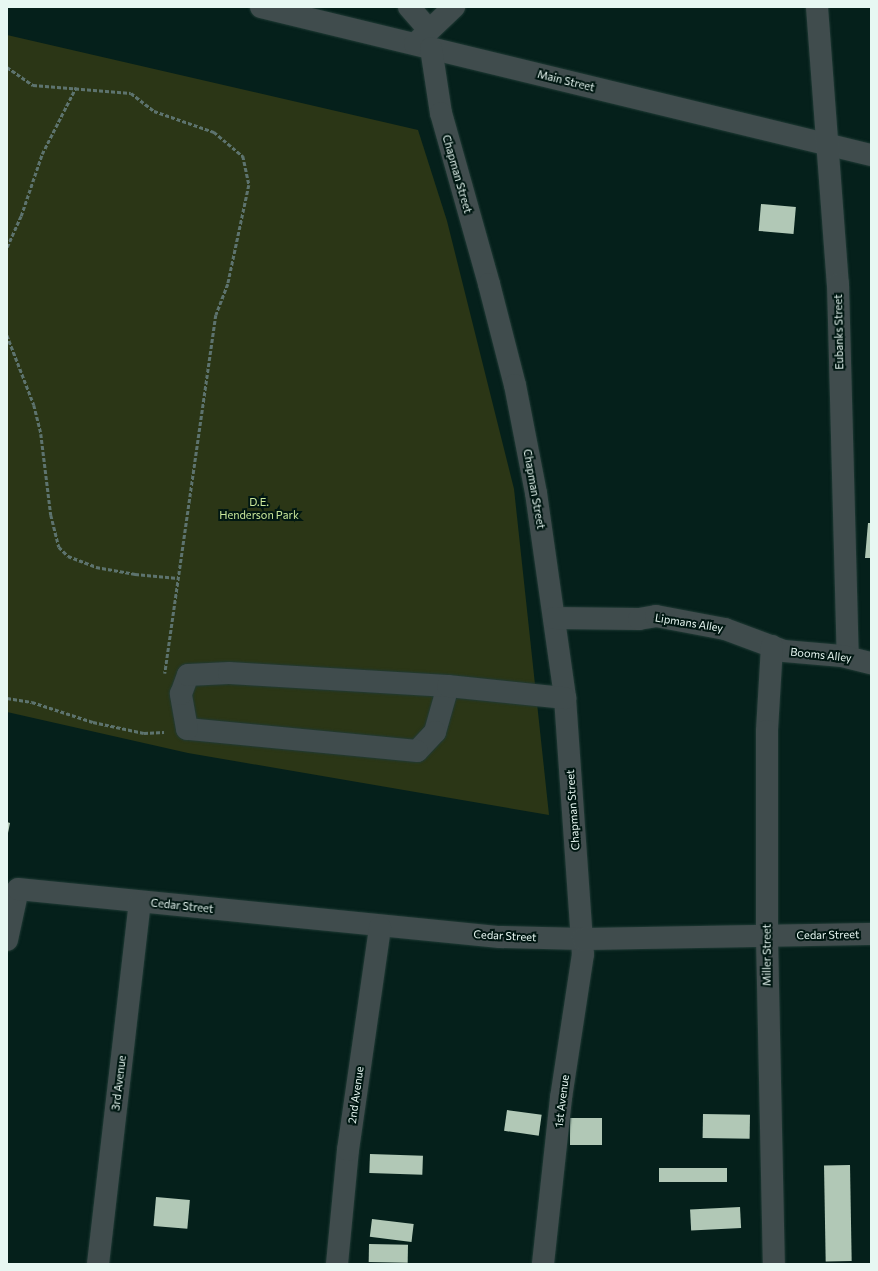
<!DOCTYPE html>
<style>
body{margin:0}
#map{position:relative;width:878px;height:1271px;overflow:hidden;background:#05201b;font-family:Commissioner,sans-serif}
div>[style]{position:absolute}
.green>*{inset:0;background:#2b3616}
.building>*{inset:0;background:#b1c8b6;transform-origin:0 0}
.path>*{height:2.5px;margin-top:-1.25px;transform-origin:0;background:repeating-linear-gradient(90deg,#5d736e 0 4px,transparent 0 6px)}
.roads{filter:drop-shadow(0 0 1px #203a35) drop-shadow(0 0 1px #203a35)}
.minor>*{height:22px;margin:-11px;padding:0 11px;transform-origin:11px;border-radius:11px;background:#404c4d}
span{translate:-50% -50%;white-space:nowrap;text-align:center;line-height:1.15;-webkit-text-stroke:4px #001712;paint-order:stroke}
.street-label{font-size:11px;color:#e7f7f2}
.park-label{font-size:11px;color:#cae89b}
.frame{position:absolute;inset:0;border:8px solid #e7f7f2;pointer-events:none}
</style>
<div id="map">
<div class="green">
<i style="clip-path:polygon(7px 35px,418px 130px,447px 221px,514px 489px,549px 815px,188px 753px,7px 712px)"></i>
</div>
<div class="building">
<i style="left:761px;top:204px;width:35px;height:27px;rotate:5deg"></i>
<i style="clip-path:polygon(868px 523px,871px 523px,871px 558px,865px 558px)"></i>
<i style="clip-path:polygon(7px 822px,10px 823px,8px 833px,7px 833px)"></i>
<i style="left:507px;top:1110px;width:35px;height:21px;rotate:8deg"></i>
<i style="left:703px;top:1114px;width:47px;height:24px;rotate:1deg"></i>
<i style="left:570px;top:1118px;width:32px;height:27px"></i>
<i style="left:370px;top:1154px;width:53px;height:19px;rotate:2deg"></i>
<i style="left:850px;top:1165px;width:96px;height:26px;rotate:89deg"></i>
<i style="left:727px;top:1168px;width:14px;height:68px;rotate:90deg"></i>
<i style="left:156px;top:1197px;width:34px;height:29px;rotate:5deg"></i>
<i style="left:740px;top:1207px;width:21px;height:50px;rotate:87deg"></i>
<i style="left:372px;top:1219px;width:42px;height:18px;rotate:7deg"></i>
<i style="left:369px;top:1244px;width:39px;height:18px;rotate:1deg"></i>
</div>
<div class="path">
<i style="left:7px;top:67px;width:32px;rotate:35deg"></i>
<i style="left:33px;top:85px;width:98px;rotate:4.7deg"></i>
<i style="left:131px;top:93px;width:29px;rotate:38deg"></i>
<i style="left:154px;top:111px;width:64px;rotate:19.3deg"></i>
<i style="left:214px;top:132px;width:38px;rotate:40deg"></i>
<i style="left:243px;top:156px;width:30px;rotate:78deg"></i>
<i style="left:249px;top:185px;width:101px;rotate:102deg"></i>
<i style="left:228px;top:284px;width:33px;rotate:111deg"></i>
<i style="left:216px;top:315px;width:362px;rotate:98.1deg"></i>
<i style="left:7px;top:247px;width:34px;rotate:-66deg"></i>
<i style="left:21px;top:216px;width:65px;rotate:-71.3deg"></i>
<i style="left:42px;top:154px;width:75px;rotate:-63.1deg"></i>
<i style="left:7px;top:335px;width:75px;rotate:68.9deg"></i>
<i style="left:34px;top:405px;width:30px;rotate:76deg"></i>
<i style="left:41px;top:434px;width:82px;rotate:83deg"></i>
<i style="left:51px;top:515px;width:33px;rotate:76deg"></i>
<i style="left:59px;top:547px;width:13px;rotate:45deg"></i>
<i style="left:68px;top:556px;width:30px;rotate:21deg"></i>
<i style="left:96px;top:567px;width:40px;rotate:10deg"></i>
<i style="left:135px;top:574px;width:43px;rotate:5.3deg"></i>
<i style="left:7px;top:698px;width:25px;rotate:9deg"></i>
<i style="left:32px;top:702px;width:64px;rotate:18.2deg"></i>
<i style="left:93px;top:722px;width:52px;rotate:12.2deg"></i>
<i style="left:144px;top:733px;width:20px;rotate:-3deg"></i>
</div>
<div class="roads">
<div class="minor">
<i style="left:261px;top:7px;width:628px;rotate:13.64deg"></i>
<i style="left:409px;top:7px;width:30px;rotate:49deg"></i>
<i style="left:817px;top:7px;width:278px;rotate:85.7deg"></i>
<i style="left:838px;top:284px;width:373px;rotate:88.5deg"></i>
<i style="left:415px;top:44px;width:54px;rotate:-43.5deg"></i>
<i style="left:431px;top:48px;width:66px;rotate:81.3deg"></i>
<i style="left:441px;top:113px;width:178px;rotate:74.3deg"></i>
<i style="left:489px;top:284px;width:104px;rotate:75.6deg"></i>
<i style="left:515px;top:385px;width:110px;rotate:79deg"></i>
<i style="left:536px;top:493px;width:207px;rotate:81.9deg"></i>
<i style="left:565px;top:698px;width:257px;rotate:86deg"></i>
<i style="left:583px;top:954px;width:146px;rotate:98.7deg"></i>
<i style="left:561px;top:1098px;width:167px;rotate:96.2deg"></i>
<i style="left:554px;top:618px;width:85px;rotate:0.7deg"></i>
<i style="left:639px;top:619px;width:17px;rotate:-10deg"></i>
<i style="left:656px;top:616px;width:70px;rotate:10.7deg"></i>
<i style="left:725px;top:629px;width:63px;rotate:20.4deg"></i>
<i style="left:784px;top:651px;width:58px;rotate:4.9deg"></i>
<i style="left:842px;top:656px;width:30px;rotate:14deg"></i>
<i style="left:772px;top:646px;width:85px;rotate:93.4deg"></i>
<i style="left:767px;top:731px;width:206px;rotate:90deg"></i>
<i style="left:767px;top:937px;width:327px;rotate:88.8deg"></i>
<i style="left:448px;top:686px;width:48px;rotate:105.8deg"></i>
<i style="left:435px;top:732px;width:26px;rotate:133deg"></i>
<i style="left:417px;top:751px;width:231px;rotate:-174.5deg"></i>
<i style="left:187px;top:729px;width:36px;rotate:-100deg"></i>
<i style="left:181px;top:694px;width:20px;rotate:-70deg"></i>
<i style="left:188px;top:675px;width:41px;rotate:-2.8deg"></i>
<i style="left:229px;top:673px;width:219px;rotate:3.4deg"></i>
<i style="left:448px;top:686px;width:118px;rotate:5.9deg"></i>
<i style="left:7px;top:940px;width:52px;rotate:-77.8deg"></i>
<i style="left:18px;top:889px;width:484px;rotate:5.7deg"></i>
<i style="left:500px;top:937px;width:83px;rotate:1.4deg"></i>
<i style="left:583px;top:939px;width:288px;rotate:-1deg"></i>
<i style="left:98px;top:1264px;width:364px;rotate:-83.4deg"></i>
<i style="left:337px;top:1264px;width:115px;rotate:-84.5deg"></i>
<i style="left:348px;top:1150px;width:225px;rotate:-81.8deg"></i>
</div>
</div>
<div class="street-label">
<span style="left:566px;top:81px;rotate:14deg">Main Street</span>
<span style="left:457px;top:174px;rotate:74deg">Chapman Street</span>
<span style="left:839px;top:332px;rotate:-91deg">Eubanks Street</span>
<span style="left:534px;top:489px;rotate:80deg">Chapman Street</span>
<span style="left:689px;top:623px;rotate:9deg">Lipmans Alley</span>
<span style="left:821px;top:655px;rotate:6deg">Booms Alley</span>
<span style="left:573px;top:810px;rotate:-94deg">Chapman Street</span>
<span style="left:182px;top:906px;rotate:6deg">Cedar Street</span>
<span style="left:828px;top:935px;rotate:-1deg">Cedar Street</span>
<span style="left:505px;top:936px;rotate:3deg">Cedar Street</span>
<span style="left:767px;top:955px;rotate:-90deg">Miller Street</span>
<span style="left:119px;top:1083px;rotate:-83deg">3rd Avenue</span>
<span style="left:356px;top:1095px;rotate:-82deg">2nd Avenue</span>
<span style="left:562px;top:1101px;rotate:-83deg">1st Avenue</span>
</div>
<div class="park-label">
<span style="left:259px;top:509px">D.E.<br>Henderson Park</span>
</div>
<div class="frame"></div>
</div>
